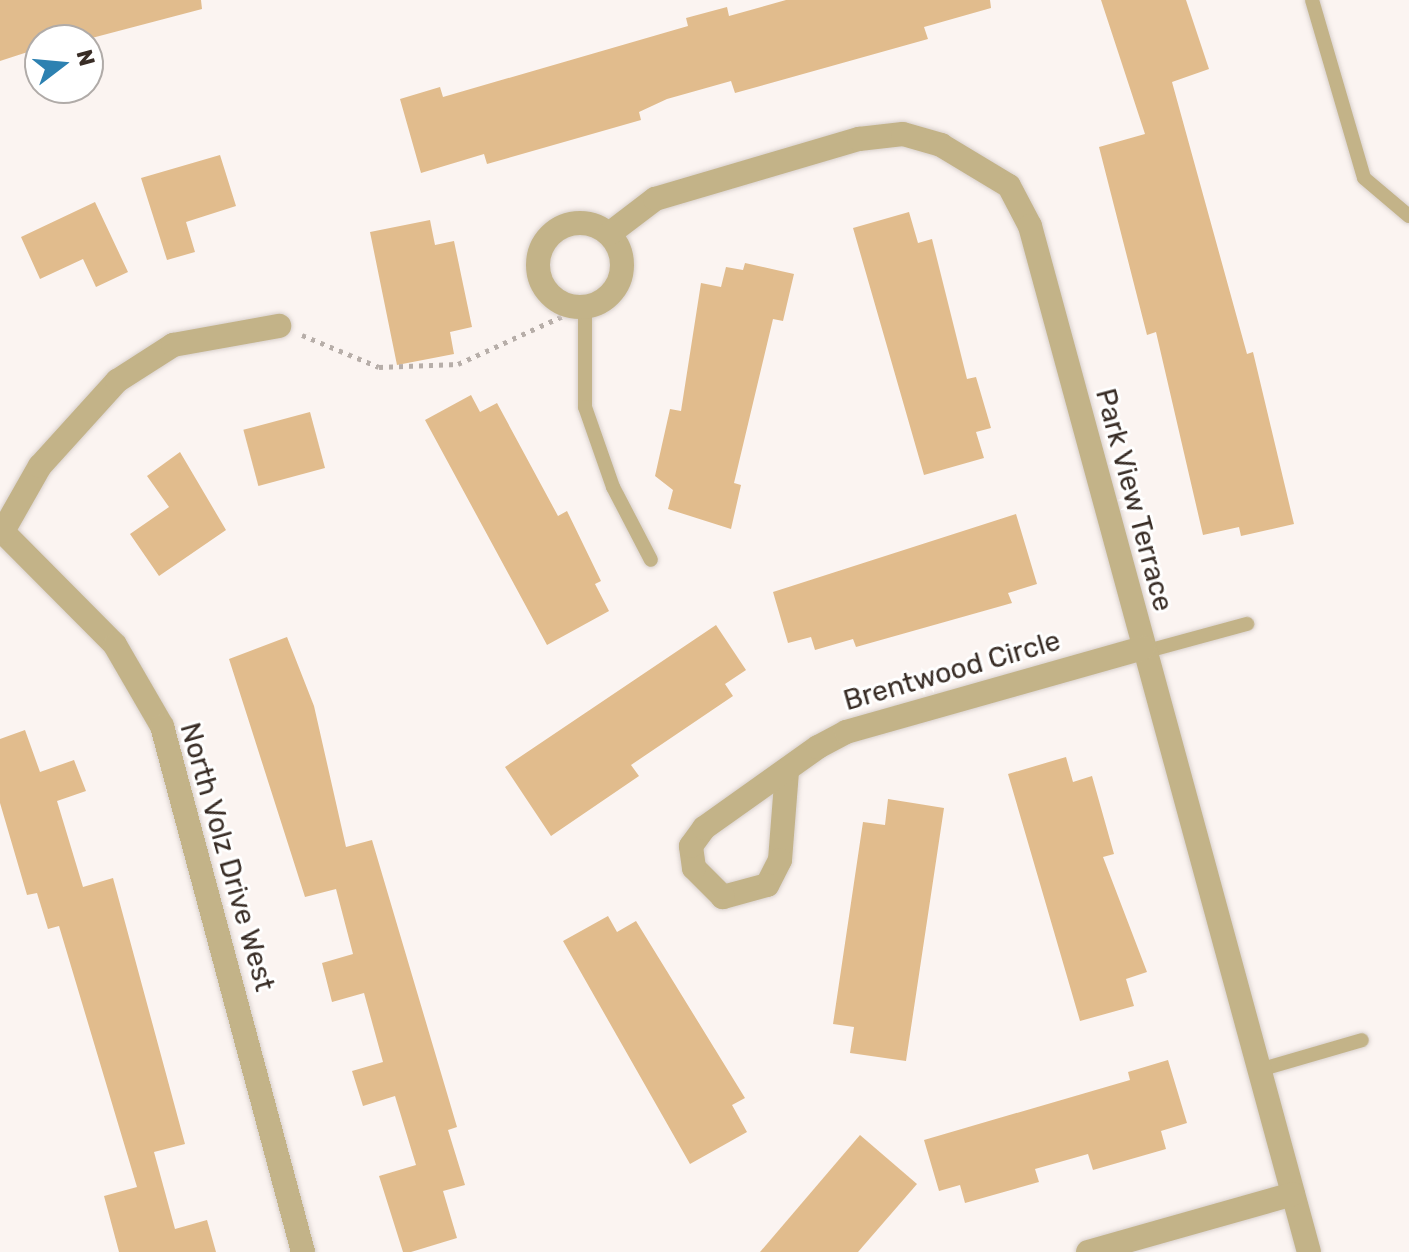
<!DOCTYPE html>
<style>
body{margin:0}
#map{position:relative;width:1409px;height:1252px;overflow:hidden;background:#fbf4f1;font-family:Rubik,sans-serif}
div>[style]{position:absolute}
.building>*{inset:0;background:#e1bc8d;transform-origin:0 0}
.path>*{height:5px;margin-top:-2.5px;transform-origin:0;background:repeating-linear-gradient(90deg,#b7aea9 0 4px,transparent 0 10px)}
.roads{filter:drop-shadow(0 0 2px #d8d0cc) drop-shadow(0 0 2px #d8d0cc)}
.lane>*{height:14px;margin:-7px;padding:0 7px;transform-origin:7px;border-radius:7px;background:#c3b388}
.street>*{height:24px;margin:-12px;padding:0 12px;transform-origin:12px;border-radius:12px;background:#c3b388}
.street>.ring{margin:-12px;padding:0;box-sizing:content-box;background:none;border:24px solid #c3b388;border-radius:50%}
span{translate:-50% -50%;white-space:nowrap;text-align:center;line-height:1.15;-webkit-text-stroke:6px #fff;paint-order:stroke}
.street-label{font-size:28px;color:#392d26}
.north{position:absolute;left:24px;top:24px;width:80px;height:80px;box-sizing:border-box;background:#fff;border:2px solid #b0aba8;border-radius:50%;rotate:74deg;font-size:22px;font-weight:700;line-height:32px;text-align:center;color:#392d26}
.north::after{content:'';display:block;margin:auto;width:28px;height:36px;background:#2d81b1;clip-path:polygon(50% 0,100% 100%,50% 72%,0 100%)}
</style>
<div id="map">
<div class="building">
<i style="clip-path:polygon(0 0,201px 0,202px 9px,88px 39px,88px 32px,40px 40px,40px 48px,0 61px)"></i>
<i style="clip-path:polygon(786px 0,990px 0,991px 8px,924px 27px,928px 39px,735px 93px,731px 81px,667px 99px,639px 112px,641px 120px,487px 164px,484px 154px,421px 173px,400px 99px,440px 87px,443px 97px,688px 26px,686px 18px,727px 7px,729px 16px)"></i>
<i style="clip-path:polygon(1101px 0,1186px 0,1209px 69px,1172px 82px,1247px 354px,1253px 352px,1294px 524px,1241px 536px,1239px 527px,1203px 535px,1156px 332px,1147px 335px,1099px 147px,1145px 134px)"></i>
<i style="clip-path:polygon(220px 155px,236px 206px,186px 222px,195px 252px,167px 260px,141px 178px)"></i>
<i style="clip-path:polygon(95px 202px,128px 272px,96px 287px,83px 259px,40px 279px,21px 237px)"></i>
<i style="clip-path:polygon(909px 212px,918px 243px,932px 239px,967px 379px,976px 377px,991px 428px,976px 432px,984px 458px,924px 475px,853px 228px)"></i>
<i style="clip-path:polygon(430px 220px,435px 245px,454px 241px,472px 327px,450px 332px,454px 354px,397px 365px,370px 232px)"></i>
<i style="clip-path:polygon(745px 263px,794px 274px,783px 321px,773px 319px,734px 483px,741px 485px,731px 529px,668px 509px,673px 490px,655px 476px,670px 409px,681px 411px,701px 283px,721px 287px,726px 267px,743px 270px)"></i>
<i style="clip-path:polygon(471px 395px,480px 412px,497px 403px,558px 516px,567px 511px,601px 581px,595px 584px,609px 611px,547px 645px,425px 420px)"></i>
<i style="left:310px;top:412px;width:58px;height:69px;rotate:75deg"></i>
<i style="clip-path:polygon(180px 452px,226px 530px,159px 576px,130px 534px,169px 507px,147px 476px)"></i>
<i style="clip-path:polygon(1016px 514px,1037px 584px,1008px 593px,1012px 603px,856px 647px,853px 639px,815px 650px,811px 637px,788px 643px,773px 592px)"></i>
<i style="clip-path:polygon(716px 625px,746px 670px,725px 684px,733px 696px,631px 765px,639px 776px,551px 836px,505px 767px)"></i>
<i style="clip-path:polygon(287px 637px,314px 706px,346px 847px,372px 840px,457px 1127px,448px 1130px,465px 1185px,443px 1191px,457px 1238px,411px 1252px,403px 1252px,379px 1176px,416px 1165px,395px 1096px,363px 1106px,352px 1071px,383px 1062px,364px 993px,332px 1002px,322px 963px,353px 954px,336px 889px,305px 897px,229px 659px)"></i>
<i style="clip-path:polygon(25px 730px,40px 772px,74px 760px,86px 791px,57px 801px,83px 887px,113px 878px,185px 1144px,154px 1152px,175px 1229px,207px 1220px,216px 1252px,119px 1252px,104px 1196px,137px 1187px,59px 926px,48px 929px,37px 893px,27px 895px,0 803px,0 739px)"></i>
<i style="clip-path:polygon(1066px 757px,1073px 782px,1092px 776px,1114px 854px,1103px 857px,1147px 972px,1126px 979px,1134px 1006px,1080px 1021px,1008px 774px)"></i>
<i style="clip-path:polygon(888px 799px,944px 808px,906px 1061px,850px 1053px,854px 1027px,833px 1024px,863px 822px,885px 825px)"></i>
<i style="clip-path:polygon(608px 916px,617px 932px,636px 921px,745px 1098px,732px 1105px,747px 1132px,690px 1164px,563px 941px)"></i>
<i style="clip-path:polygon(1168px 1060px,1187px 1123px,1161px 1131px,1166px 1149px,1093px 1170px,1088px 1154px,1035px 1169px,1039px 1182px,965px 1203px,960px 1185px,939px 1191px,924px 1140px,1130px 1080px,1128px 1072px)"></i>
<i style="clip-path:polygon(860px 1135px,917px 1184px,858px 1252px,760px 1252px)"></i>
</div>
<div class="path">
<i style="left:302px;top:335px;width:83px;rotate:22.6deg"></i>
<i style="left:379px;top:367px;width:79px;rotate:-2.2deg"></i>
<i style="left:458px;top:364px;width:115px;rotate:-24.6deg"></i>
</div>
<div class="roads">
<div class="lane">
<i style="left:1312px;top:0;width:185px;rotate:73.7deg"></i>
<i style="left:1364px;top:178px;width:59px;rotate:40.2deg"></i>
<i style="left:585px;top:306px;width:101px;rotate:90deg"></i>
<i style="left:585px;top:407px;width:85px;rotate:70.7deg"></i>
<i style="left:613px;top:487px;width:82px;rotate:62.5deg"></i>
<i style="left:1144px;top:652px;width:107px;rotate:-15.2deg"></i>
<i style="left:1259px;top:1070px;width:107px;rotate:-16.2deg"></i>
</div>
<div class="street">
<i class="ring" style="left:538px;top:223px;width:60px;height:60px"></i>
<i style="left:609px;top:234px;width:58px;rotate:-37.3deg"></i>
<i style="left:655px;top:199px;width:213px;rotate:-16.4deg"></i>
<i style="left:859px;top:139px;width:44px;rotate:-6.5deg"></i>
<i style="left:903px;top:134px;width:40px;rotate:16deg"></i>
<i style="left:941px;top:145px;width:79px;rotate:31.1deg"></i>
<i style="left:1009px;top:186px;width:45px;rotate:62.3deg"></i>
<i style="left:1030px;top:226px;width:1063px;rotate:74.79deg"></i>
<i style="left:0;top:529px;width:163px;rotate:45.2deg"></i>
<i style="left:115px;top:645px;width:94px;rotate:59.9deg"></i>
<i style="left:162px;top:726px;width:545px;rotate:74.99deg"></i>
<i style="left:3px;top:531px;width:75px;rotate:-60.4deg"></i>
<i style="left:40px;top:466px;width:115px;rotate:-47.8deg"></i>
<i style="left:117px;top:381px;width:67px;rotate:-32.7deg"></i>
<i style="left:173px;top:345px;width:108px;rotate:-10.2deg"></i>
<i style="left:787px;top:771px;width:89px;rotate:94.5deg"></i>
<i style="left:780px;top:860px;width:28px;rotate:117deg"></i>
<i style="left:767px;top:885px;width:46px;rotate:164.7deg"></i>
<i style="left:723px;top:897px;width:41px;rotate:-135deg"></i>
<i style="left:694px;top:868px;width:22px;rotate:-98deg"></i>
<i style="left:691px;top:846px;width:22px;rotate:-54deg"></i>
<i style="left:704px;top:828px;width:140px;rotate:-35.4deg"></i>
<i style="left:818px;top:747px;width:32px;rotate:-28deg"></i>
<i style="left:846px;top:732px;width:309px;rotate:-15.8deg"></i>
<i style="left:1088px;top:1252px;width:213px;rotate:-15.8deg"></i>
</div>
</div>
<div class="street-label">
<span style="left:1134px;top:500px;rotate:75deg">Park View Terrace</span>
<span style="left:952px;top:671px;rotate:-16deg">Brentwood Circle</span>
<span style="left:227px;top:857px;rotate:74deg">North Volz Drive West</span>
</div>
<div class="north">N</div>
</div>
